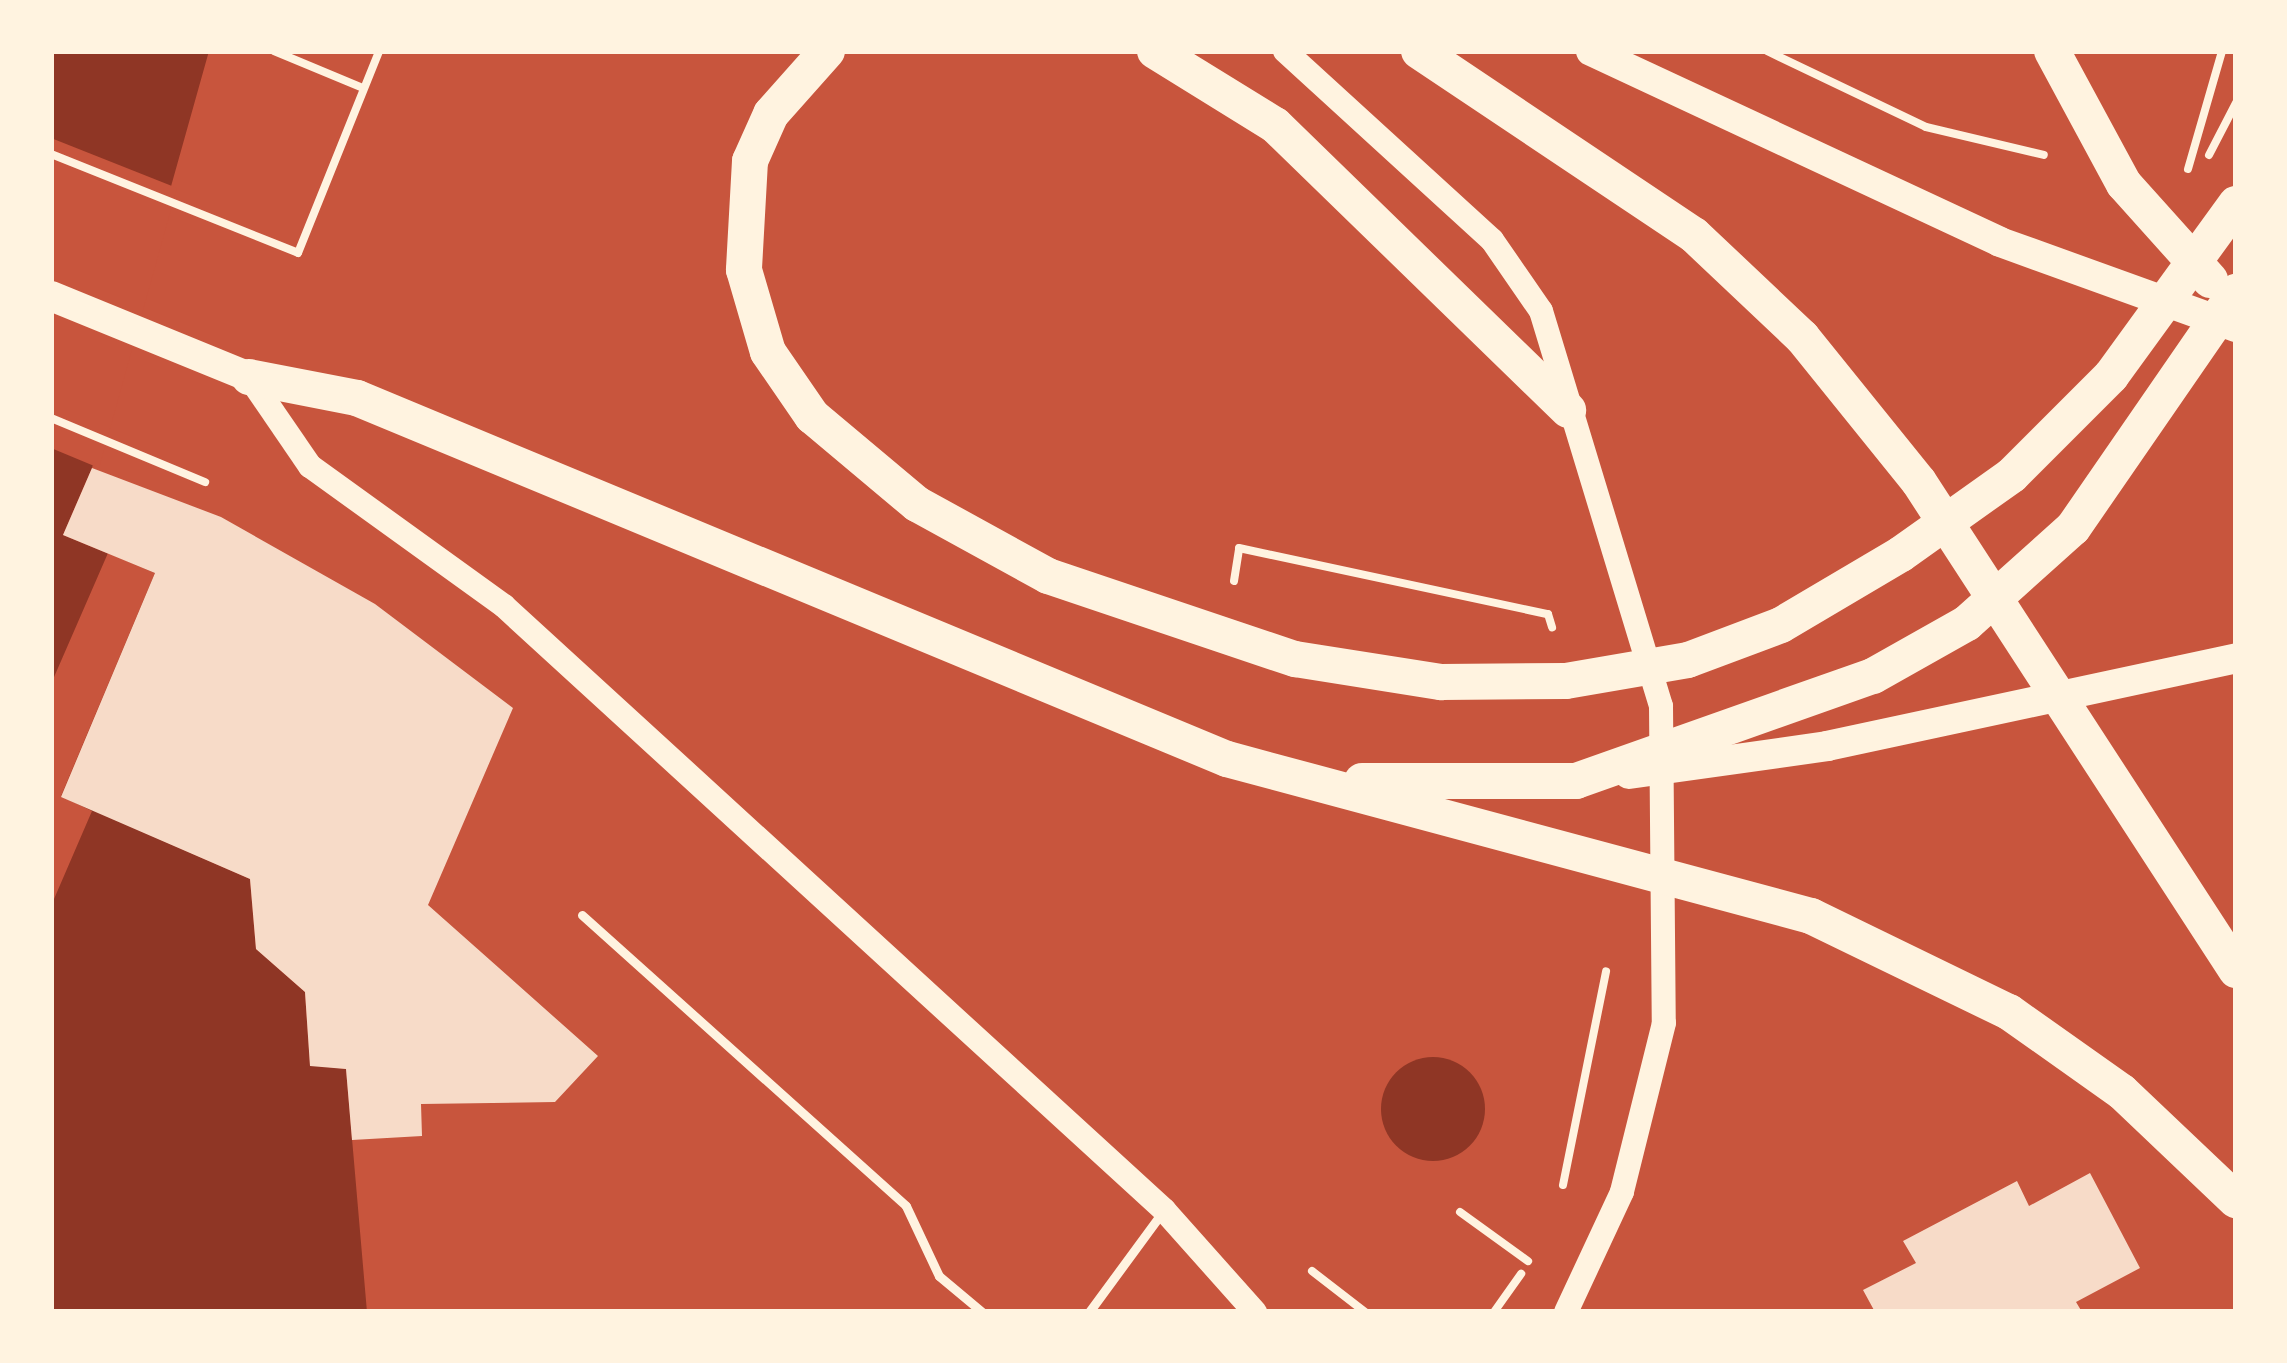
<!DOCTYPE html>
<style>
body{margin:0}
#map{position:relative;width:2287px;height:1363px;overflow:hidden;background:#c8553d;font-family:Helvetica,sans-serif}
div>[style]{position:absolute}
.water>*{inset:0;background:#8f3625}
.round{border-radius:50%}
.pier>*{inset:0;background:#c8553d}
.building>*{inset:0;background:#f7dbc8}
.path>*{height:8px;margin:-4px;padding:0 4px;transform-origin:4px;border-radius:4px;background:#fff3e0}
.service>*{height:9px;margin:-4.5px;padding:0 4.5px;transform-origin:4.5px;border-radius:4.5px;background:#fff3e0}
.secondary>*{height:24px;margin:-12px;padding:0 12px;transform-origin:12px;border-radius:12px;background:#fff3e0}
.primary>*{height:30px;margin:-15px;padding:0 15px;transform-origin:15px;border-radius:15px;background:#fff3e0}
.motorway>*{height:36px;margin:-18px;padding:0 18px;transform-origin:18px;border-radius:18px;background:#fff3e0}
span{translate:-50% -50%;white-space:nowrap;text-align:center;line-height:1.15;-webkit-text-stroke:9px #fff3e0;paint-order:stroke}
.frame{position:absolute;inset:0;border:54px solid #fff3e0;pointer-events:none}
</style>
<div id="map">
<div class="water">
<i style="clip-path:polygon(51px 51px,209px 51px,92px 468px,63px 535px,155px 573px,61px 796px,250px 879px,256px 949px,305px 992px,310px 1065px,346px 1069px,367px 1312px,51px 1312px)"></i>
<i class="round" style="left:1381px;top:1057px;width:104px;height:104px"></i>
</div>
<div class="pier">
<i style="clip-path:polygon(51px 138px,177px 188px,99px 468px,51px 448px)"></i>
<i style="clip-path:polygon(108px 553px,155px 573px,61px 796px,92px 811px,51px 906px,51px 684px)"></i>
</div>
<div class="building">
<i style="clip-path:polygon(92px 468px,221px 517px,375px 604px,513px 708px,428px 905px,598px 1056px,555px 1102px,421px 1104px,422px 1136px,352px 1140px,346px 1069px,310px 1066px,305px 992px,256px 949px,250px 879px,61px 797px,155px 573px,63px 535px)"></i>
<i style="clip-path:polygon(2090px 1173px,2140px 1268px,2076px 1302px,2082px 1312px,1875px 1312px,1863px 1290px,1916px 1263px,1903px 1241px,2017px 1181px,2029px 1206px)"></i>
</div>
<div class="path">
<i style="left:274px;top:51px;width:96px;rotate:22.6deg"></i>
<i style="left:1767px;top:51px;width:176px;rotate:25.5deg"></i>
<i style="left:1926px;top:127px;width:121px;rotate:13.3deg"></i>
<i style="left:51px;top:154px;width:266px;rotate:21.8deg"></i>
<i style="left:298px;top:253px;width:218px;rotate:-68.1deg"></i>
<i style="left:2209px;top:155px;width:59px;rotate:-62.6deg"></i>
<i style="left:2188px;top:169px;width:123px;rotate:-73.9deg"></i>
<i style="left:51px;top:418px;width:167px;rotate:22.6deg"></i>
<i style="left:1234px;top:581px;width:33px;rotate:-81deg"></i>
<i style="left:1239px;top:548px;width:316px;rotate:12.1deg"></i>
<i style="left:1548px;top:614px;width:14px;rotate:73deg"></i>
<i style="left:1563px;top:1185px;width:218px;rotate:-78.6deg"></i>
<i style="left:1460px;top:1212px;width:84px;rotate:35.8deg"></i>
<i style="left:1312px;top:1271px;width:67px;rotate:37.7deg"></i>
<i style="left:1494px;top:1312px;width:47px;rotate:-54.6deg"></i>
</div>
<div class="service">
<i style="left:582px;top:915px;width:435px;rotate:41.9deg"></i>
<i style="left:906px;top:1206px;width:77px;rotate:64.8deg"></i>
<i style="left:939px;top:1276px;width:56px;rotate:39.9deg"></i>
<i style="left:1089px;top:1312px;width:127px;rotate:-53.7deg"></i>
</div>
<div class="secondary">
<i style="left:1285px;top:51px;width:280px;rotate:42.4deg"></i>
<i style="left:1492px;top:240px;width:86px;rotate:55.4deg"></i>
<i style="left:1541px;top:311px;width:413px;rotate:73.1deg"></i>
<i style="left:1661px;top:706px;width:317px;rotate:89.5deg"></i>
<i style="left:1664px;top:1023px;width:174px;rotate:104deg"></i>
<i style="left:1622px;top:1192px;width:132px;rotate:115deg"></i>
<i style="left:249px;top:377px;width:108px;rotate:55.6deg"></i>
<i style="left:310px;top:466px;width:239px;rotate:35.8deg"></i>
<i style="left:504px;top:606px;width:895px;rotate:42.46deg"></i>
<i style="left:1164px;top:1210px;width:137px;rotate:48.3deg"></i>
</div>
<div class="primary">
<i style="left:1591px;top:51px;width:451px;rotate:25deg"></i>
<i style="left:2000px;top:242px;width:251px;rotate:19.8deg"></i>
<i style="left:51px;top:296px;width:214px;rotate:22.2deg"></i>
<i style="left:1629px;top:774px;width:200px;rotate:-8deg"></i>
<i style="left:1827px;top:746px;width:418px;rotate:-12.1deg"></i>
</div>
<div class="motorway">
<i style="left:827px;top:51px;width:84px;rotate:131.6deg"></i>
<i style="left:771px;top:114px;width:51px;rotate:114.1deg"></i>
<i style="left:750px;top:161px;width:109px;rotate:93.2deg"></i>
<i style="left:744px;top:270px;width:85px;rotate:73.7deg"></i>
<i style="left:768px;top:352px;width:78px;rotate:55.5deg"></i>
<i style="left:812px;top:416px;width:137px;rotate:40deg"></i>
<i style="left:917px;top:504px;width:149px;rotate:28.8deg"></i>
<i style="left:1048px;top:576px;width:261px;rotate:18.6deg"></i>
<i style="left:1295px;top:659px;width:148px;rotate:9deg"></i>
<i style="left:1441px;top:682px;width:125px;rotate:-0.5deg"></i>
<i style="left:1566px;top:681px;width:124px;rotate:-9.8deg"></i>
<i style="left:1688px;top:660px;width:99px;rotate:-20.6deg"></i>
<i style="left:1781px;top:625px;width:139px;rotate:-30.6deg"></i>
<i style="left:1901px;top:554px;width:136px;rotate:-35.4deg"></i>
<i style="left:2012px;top:475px;width:140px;rotate:-45deg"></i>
<i style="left:2111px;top:376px;width:213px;rotate:-54deg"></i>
<i style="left:1155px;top:51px;width:141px;rotate:31.7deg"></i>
<i style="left:1275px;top:125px;width:409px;rotate:44.2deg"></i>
<i style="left:1419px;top:51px;width:331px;rotate:33.8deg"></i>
<i style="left:1694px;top:235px;width:149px;rotate:43.4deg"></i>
<i style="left:1802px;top:337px;width:186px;rotate:51.1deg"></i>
<i style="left:1919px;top:482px;width:582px;rotate:56.99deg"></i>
<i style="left:2052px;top:51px;width:151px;rotate:61.6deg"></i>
<i style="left:2124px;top:184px;width:129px;rotate:48.1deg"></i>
<i style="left:249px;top:377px;width:110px;rotate:11deg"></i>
<i style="left:357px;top:398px;width:942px;rotate:22.54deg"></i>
<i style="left:1227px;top:759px;width:605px;rotate:15.05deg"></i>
<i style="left:1811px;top:916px;width:220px;rotate:25.9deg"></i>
<i style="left:2009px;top:1012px;width:138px;rotate:35.3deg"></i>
<i style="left:2122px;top:1092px;width:157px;rotate:43.5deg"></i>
<i style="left:1362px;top:781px;width:214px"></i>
<i style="left:1576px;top:781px;width:315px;rotate:-19.5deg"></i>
<i style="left:1873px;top:676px;width:108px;rotate:-29.4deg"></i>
<i style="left:1967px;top:623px;width:142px;rotate:-41.9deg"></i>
<i style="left:2073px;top:528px;width:287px;rotate:-55.4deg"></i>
</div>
<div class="frame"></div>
</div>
